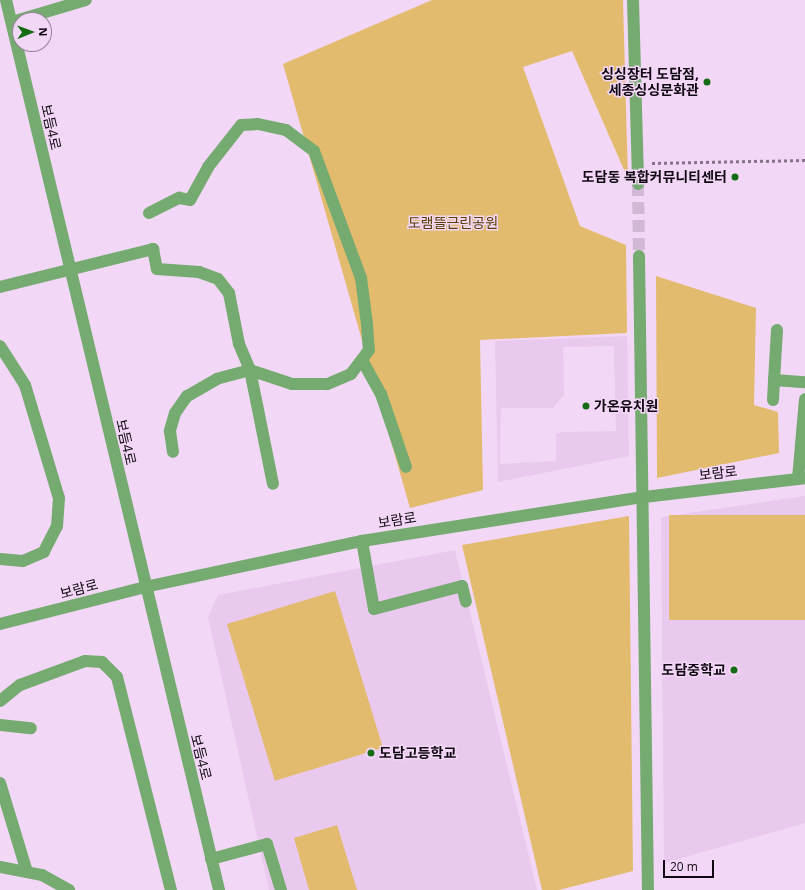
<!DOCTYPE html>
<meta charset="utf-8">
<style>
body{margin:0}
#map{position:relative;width:805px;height:890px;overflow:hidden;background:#f3d7f6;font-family:"Open Sans","Noto Sans KR",sans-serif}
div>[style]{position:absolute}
.built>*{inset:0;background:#eac9ee}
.green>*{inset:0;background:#e2bb6f;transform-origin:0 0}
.minor-tunnel>*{height:12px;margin-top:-6px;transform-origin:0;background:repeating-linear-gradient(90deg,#d1b8d4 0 12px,transparent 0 18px)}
.path>*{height:2.5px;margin-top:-1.25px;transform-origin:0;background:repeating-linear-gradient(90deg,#857388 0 3px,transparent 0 6px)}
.minor>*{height:12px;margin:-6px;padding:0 6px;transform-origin:6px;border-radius:6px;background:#75ab70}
.dots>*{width:11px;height:11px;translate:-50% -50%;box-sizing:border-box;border:2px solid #f3d7f6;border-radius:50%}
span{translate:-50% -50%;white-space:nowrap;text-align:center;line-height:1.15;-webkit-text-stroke:3px #f3d7f6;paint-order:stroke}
.poi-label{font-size:14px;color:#100812;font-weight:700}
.right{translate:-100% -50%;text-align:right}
.left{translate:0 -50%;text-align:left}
.street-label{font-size:14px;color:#100812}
.park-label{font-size:14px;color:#5a4104}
.north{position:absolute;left:12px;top:12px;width:40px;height:40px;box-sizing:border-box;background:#f3d7f6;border:1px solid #98849b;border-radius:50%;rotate:89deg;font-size:11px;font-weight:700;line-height:16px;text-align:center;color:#100812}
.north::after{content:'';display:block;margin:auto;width:14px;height:18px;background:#156c14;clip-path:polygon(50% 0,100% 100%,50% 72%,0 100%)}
.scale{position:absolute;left:663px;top:860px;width:51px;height:18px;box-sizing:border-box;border:2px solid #100812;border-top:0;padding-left:5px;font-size:12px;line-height:14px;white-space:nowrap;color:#100812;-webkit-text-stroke:3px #f3d7f6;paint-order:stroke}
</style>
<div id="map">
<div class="built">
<i style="clip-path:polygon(evenodd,627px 336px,629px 456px,498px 482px,495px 341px,627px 336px,614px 346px,616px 431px,562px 432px,556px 434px,556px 461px,500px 464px,501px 408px,553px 408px,564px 395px,563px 347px,614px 346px)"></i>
<i style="clip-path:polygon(805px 496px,805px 823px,664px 863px,661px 517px)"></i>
<i style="clip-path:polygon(455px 550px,537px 890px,269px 890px,208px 617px,218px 595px)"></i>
</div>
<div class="green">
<i style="clip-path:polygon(432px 0,623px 0,628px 179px,572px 51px,523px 67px,580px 226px,626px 245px,627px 333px,480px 340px,483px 490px,410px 508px,283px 64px)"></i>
<i style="clip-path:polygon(656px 276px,756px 308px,754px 405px,778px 412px,779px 453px,657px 478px)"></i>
<i style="left:805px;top:515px;width:105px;height:136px;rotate:90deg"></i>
<i style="clip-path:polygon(629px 516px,633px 871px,559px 890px,542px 890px,462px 545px)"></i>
<i style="left:335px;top:591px;width:164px;height:113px;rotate:73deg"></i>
<i style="clip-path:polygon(337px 825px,357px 890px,309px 890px,294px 838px)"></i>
</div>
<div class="minor-tunnel">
<i style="left:638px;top:184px;width:72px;rotate:89.2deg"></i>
</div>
<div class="path">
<i style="left:652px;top:163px;width:153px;rotate:-1.1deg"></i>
</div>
<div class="minor">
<i style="left:6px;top:0;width:915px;rotate:76.54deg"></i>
<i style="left:633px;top:0;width:184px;rotate:88.4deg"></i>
<i style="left:12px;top:22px;width:77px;rotate:-16.6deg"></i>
<i style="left:149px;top:213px;width:34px;rotate:-27deg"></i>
<i style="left:179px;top:198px;width:11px;rotate:10deg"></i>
<i style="left:190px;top:200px;width:38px;rotate:-61deg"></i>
<i style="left:208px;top:167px;width:53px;rotate:-51.8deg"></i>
<i style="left:241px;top:125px;width:17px;rotate:-3deg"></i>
<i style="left:258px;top:124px;width:29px;rotate:12deg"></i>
<i style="left:286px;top:130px;width:35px;rotate:37deg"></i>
<i style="left:314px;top:151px;width:135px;rotate:69.7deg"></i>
<i style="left:361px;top:278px;width:46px;rotate:82.6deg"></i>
<i style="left:367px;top:324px;width:26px;rotate:86deg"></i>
<i style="left:369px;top:350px;width:30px;rotate:127deg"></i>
<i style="left:351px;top:374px;width:26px;rotate:157deg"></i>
<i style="left:327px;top:384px;width:35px;rotate:180deg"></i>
<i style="left:292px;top:384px;width:44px;rotate:-161.6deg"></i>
<i style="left:250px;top:370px;width:34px;rotate:165deg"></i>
<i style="left:217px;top:379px;width:34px;rotate:150deg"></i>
<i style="left:187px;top:396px;width:21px;rotate:125deg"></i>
<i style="left:175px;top:413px;width:19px;rotate:106deg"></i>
<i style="left:170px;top:431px;width:21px;rotate:82deg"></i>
<i style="left:639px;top:256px;width:634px;rotate:89.19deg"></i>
<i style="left:0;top:287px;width:158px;rotate:-13.9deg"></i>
<i style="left:153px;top:249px;width:20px;rotate:79deg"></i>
<i style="left:157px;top:269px;width:42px;rotate:4.1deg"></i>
<i style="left:199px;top:272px;width:20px;rotate:20deg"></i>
<i style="left:218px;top:279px;width:18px;rotate:52deg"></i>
<i style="left:229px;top:293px;width:52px;rotate:78.9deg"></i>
<i style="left:239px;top:344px;width:28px;rotate:67deg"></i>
<i style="left:250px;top:370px;width:116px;rotate:78.6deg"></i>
<i style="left:777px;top:330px;width:50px;rotate:93.4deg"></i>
<i style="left:774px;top:380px;width:31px;rotate:4deg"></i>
<i style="left:0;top:346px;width:46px;rotate:57.3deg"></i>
<i style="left:25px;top:385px;width:118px;rotate:73.3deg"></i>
<i style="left:59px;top:498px;width:28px;rotate:94deg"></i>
<i style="left:57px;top:526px;width:29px;rotate:117deg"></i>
<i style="left:44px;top:552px;width:23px;rotate:157deg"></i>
<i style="left:23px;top:561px;width:23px;rotate:-175deg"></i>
<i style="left:362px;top:360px;width:39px;rotate:61deg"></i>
<i style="left:381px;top:394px;width:77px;rotate:71.1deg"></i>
<i style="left:773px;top:400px;width:20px;rotate:-87deg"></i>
<i style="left:798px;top:479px;width:80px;rotate:-85deg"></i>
<i style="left:362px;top:541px;width:69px;rotate:80deg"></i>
<i style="left:374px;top:609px;width:91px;rotate:-14.6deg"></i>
<i style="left:462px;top:586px;width:16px;rotate:76deg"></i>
<i style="left:0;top:624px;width:150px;rotate:-14.3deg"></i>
<i style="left:145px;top:587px;width:222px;rotate:-12deg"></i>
<i style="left:362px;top:541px;width:285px;rotate:-8.9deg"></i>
<i style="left:644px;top:497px;width:162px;rotate:-6.7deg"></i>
<i style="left:0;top:701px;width:26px;rotate:-39deg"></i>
<i style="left:20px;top:685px;width:69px;rotate:-20.3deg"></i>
<i style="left:85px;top:661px;width:17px;rotate:3deg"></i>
<i style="left:102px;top:662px;width:21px;rotate:45deg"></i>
<i style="left:117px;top:677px;width:220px;rotate:75.8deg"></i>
<i style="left:0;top:725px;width:31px;rotate:6deg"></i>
<i style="left:0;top:783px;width:93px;rotate:73.1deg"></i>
<i style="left:211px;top:859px;width:58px;rotate:-15deg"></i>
<i style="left:267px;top:844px;width:48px;rotate:73.1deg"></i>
<i style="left:0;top:867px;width:43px;rotate:10.8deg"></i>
<i style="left:42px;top:875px;width:31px;rotate:29deg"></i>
</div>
<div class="dots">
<i style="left:707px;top:82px;background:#156c14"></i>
<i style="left:735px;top:177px;background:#156c14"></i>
<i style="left:586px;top:406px;background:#156c14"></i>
<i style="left:734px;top:670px;background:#156c14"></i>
<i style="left:371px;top:753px;background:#156c14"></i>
</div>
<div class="poi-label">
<span class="right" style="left:699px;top:82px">싱싱장터 도담점,<br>세종싱싱문화관</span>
<span class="right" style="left:727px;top:177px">도담동 복합커뮤니티센터</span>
<span class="left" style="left:594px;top:406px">가온유치원</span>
<span class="right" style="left:726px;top:670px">도담중학교</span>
<span class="left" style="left:379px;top:753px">도담고등학교</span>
</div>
<div class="street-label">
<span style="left:51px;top:127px;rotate:77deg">보듬4로</span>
<span style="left:126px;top:442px;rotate:77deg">보듬4로</span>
<span style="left:718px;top:473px;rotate:-7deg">보람로</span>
<span style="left:397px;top:520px;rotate:-9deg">보람로</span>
<span style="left:79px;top:589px;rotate:-15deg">보람로</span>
<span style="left:201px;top:757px;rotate:76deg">보듬4로</span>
</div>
<div class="park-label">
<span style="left:453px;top:223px">도램뜰근린공원</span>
</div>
<div class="north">N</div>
<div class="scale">20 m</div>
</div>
